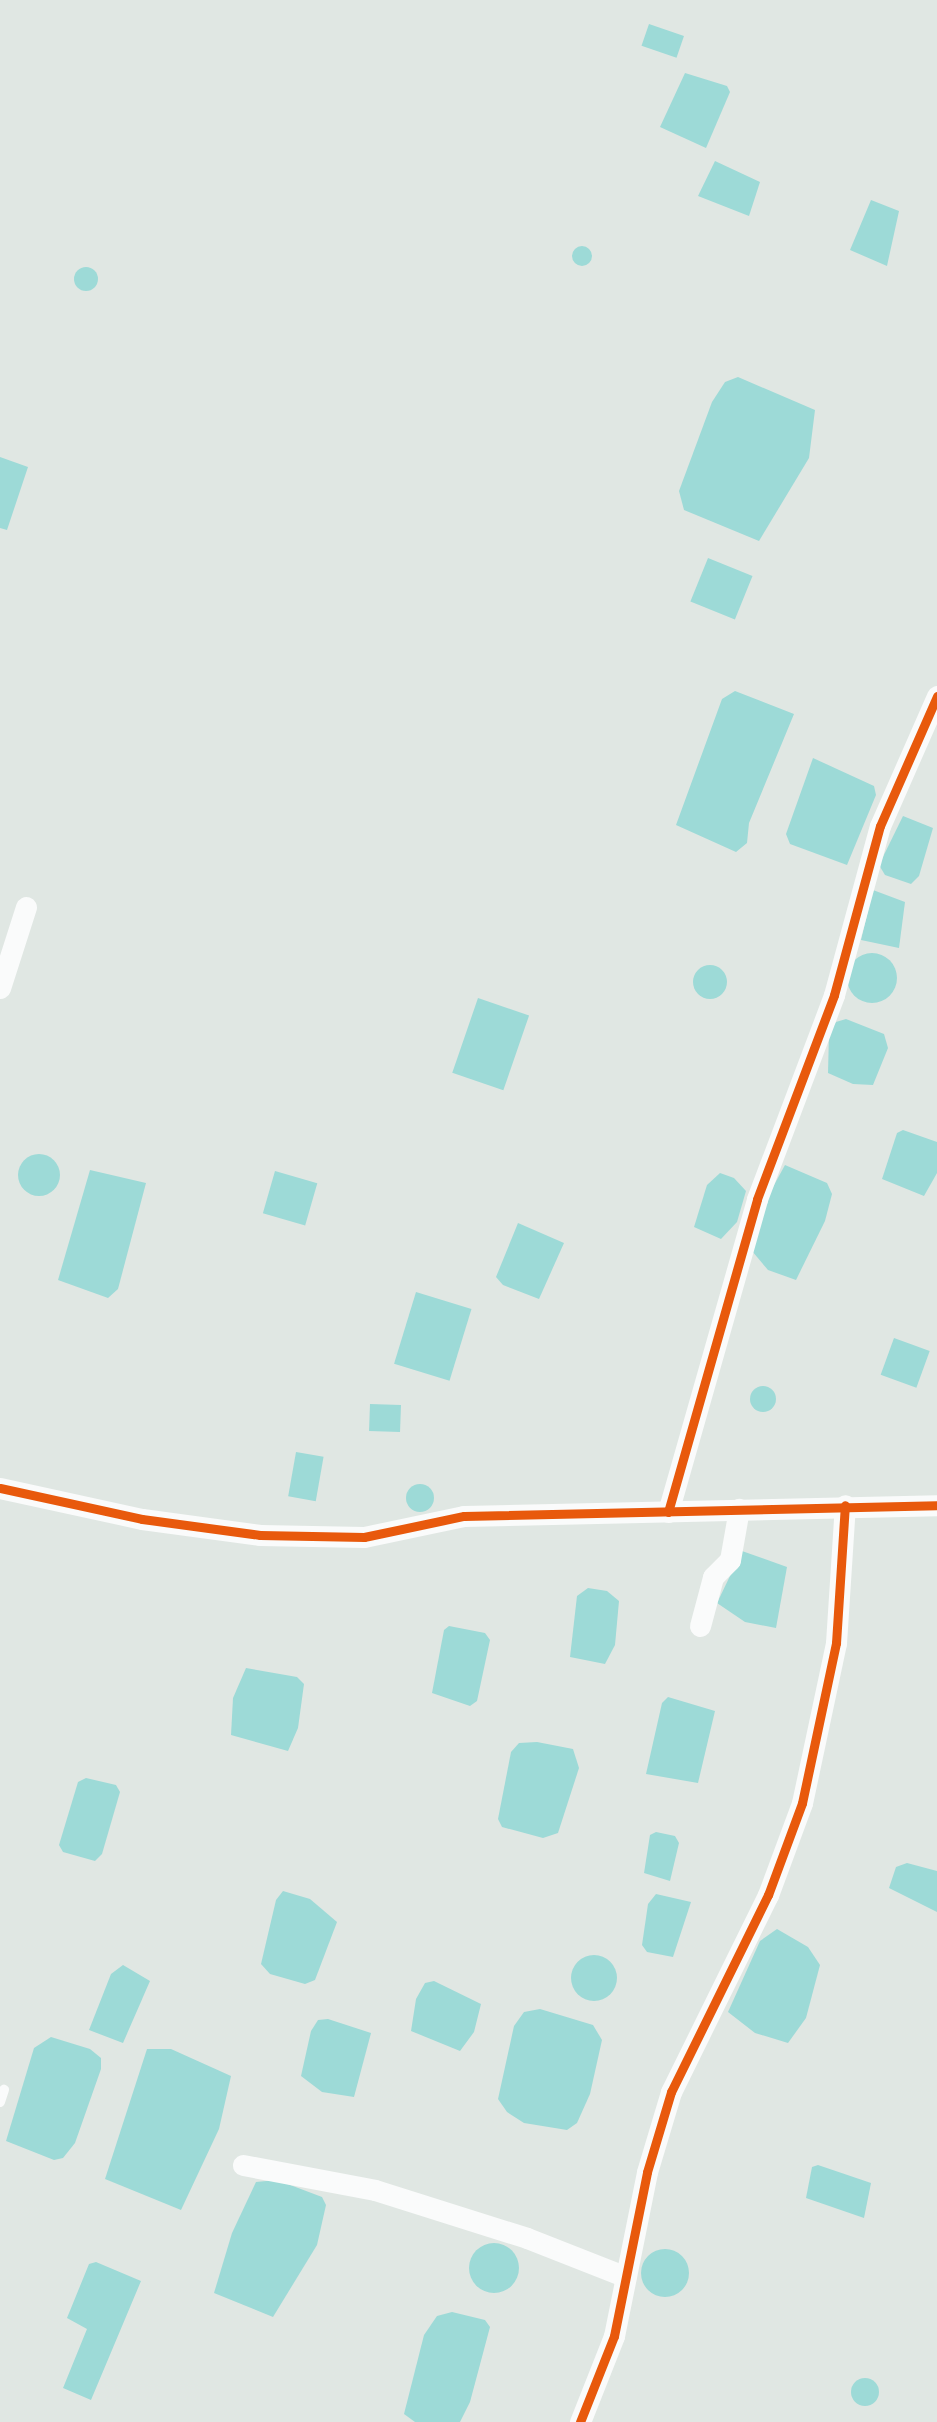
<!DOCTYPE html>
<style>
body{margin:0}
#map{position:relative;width:937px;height:2422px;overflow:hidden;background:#e0e7e3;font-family:"DejaVu Sans",sans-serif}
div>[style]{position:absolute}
.water>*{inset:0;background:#9ddad7;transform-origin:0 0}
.round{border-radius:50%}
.service>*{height:10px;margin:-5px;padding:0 5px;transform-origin:5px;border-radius:5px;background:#fafbfb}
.minor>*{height:21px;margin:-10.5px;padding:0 10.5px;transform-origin:10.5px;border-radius:10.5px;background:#fafbfb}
.cycleway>*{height:9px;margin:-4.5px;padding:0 4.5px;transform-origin:4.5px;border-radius:4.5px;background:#e8590c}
span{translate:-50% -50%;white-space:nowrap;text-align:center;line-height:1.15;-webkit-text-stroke:4.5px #edf7f0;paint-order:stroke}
</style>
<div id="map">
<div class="water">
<i style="left:649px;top:24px;width:37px;height:23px;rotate:19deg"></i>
<i style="clip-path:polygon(685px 73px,727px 86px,730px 92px,706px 148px,660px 127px)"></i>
<i style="clip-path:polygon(715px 161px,760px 182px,749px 216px,698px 196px)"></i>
<i style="clip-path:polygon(871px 200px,899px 211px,887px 266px,850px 250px)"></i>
<i class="round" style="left:572px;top:246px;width:20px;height:20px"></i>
<i class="round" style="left:74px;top:267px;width:24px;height:24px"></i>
<i style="clip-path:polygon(738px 377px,815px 410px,809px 458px,759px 541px,684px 510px,679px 491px,712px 402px,725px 382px)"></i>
<i style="clip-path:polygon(0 457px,28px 467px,7px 530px,0 528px)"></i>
<i style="left:708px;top:558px;width:48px;height:47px;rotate:22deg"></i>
<i style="clip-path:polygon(735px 691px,794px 714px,749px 823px,747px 843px,736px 852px,676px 825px,722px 699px)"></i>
<i style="clip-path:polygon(813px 758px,874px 786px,876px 795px,847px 865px,790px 844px,786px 834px)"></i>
<i style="clip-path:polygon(903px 816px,933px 828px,919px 876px,911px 884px,885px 875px,879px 865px)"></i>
<i style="clip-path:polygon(873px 890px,905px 902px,899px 948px,861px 940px)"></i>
<i class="round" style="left:847px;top:953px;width:50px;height:50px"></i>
<i class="round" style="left:693px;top:965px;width:34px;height:34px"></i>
<i style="left:478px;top:998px;width:54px;height:79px;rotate:19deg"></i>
<i style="clip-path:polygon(846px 1019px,884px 1034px,888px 1048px,873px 1085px,853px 1084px,828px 1073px,829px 1033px,836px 1022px)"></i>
<i style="clip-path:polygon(903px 1130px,937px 1142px,937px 1173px,924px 1196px,882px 1179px,897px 1133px)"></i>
<i class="round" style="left:18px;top:1154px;width:42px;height:42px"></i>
<i style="clip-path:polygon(785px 1165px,827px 1183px,832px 1194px,825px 1221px,796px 1280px,768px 1270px,752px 1251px,768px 1196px)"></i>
<i style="clip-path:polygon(90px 1170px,146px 1183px,118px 1289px,108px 1298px,58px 1280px)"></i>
<i style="left:275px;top:1171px;width:44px;height:44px;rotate:16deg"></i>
<i style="clip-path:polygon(720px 1173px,734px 1178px,746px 1191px,737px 1222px,721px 1239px,694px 1227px,707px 1185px)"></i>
<i style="clip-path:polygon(518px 1223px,564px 1243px,539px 1299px,503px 1285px,496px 1277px)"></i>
<i style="left:416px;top:1292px;width:58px;height:75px;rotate:17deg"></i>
<i style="left:894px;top:1338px;width:38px;height:39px;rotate:20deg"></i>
<i class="round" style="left:750px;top:1386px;width:26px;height:26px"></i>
<i style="left:370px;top:1404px;width:31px;height:27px;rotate:2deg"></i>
<i style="left:296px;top:1452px;width:28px;height:45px;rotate:10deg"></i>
<i class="round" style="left:406px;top:1484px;width:28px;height:28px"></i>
<i style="clip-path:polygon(742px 1551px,787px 1567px,776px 1628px,745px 1622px,717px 1603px)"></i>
<i style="clip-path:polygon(588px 1588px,607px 1591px,619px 1601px,615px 1645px,605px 1664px,570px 1657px,577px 1596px)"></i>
<i style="clip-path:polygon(449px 1626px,485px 1633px,490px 1640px,477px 1701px,470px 1706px,432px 1693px,444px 1630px)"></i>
<i style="clip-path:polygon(246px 1668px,297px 1677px,304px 1684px,298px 1728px,288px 1751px,231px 1735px,233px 1698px)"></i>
<i style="clip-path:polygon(668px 1697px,715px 1711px,698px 1783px,646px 1774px,662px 1703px)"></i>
<i style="clip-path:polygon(537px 1742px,573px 1749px,579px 1768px,558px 1833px,543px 1838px,502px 1827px,498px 1819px,511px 1752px,519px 1743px)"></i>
<i style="clip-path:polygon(86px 1778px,116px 1785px,120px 1792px,102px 1854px,95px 1861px,63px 1852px,59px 1845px,78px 1782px)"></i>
<i style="clip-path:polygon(656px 1832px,675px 1836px,679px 1843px,670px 1881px,644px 1873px,650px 1835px)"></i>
<i style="clip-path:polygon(907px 1863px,937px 1871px,937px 1912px,889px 1888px,896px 1867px)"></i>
<i style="clip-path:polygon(283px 1891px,310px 1899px,337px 1922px,315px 1980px,305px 1984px,270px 1974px,261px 1964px,276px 1900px)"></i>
<i style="clip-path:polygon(656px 1894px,691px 1902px,673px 1957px,647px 1952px,642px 1945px,648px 1904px)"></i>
<i style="clip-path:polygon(777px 1929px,808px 1947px,820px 1965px,806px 2018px,788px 2043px,755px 2033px,728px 2012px,760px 1941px)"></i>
<i class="round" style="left:571px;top:1955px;width:46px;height:46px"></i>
<i style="clip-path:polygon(123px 1965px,150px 1981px,123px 2043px,89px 2030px,111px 1974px)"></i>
<i style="clip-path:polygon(434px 1981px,481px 2004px,474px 2032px,460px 2051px,411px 2031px,416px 1999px,425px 1983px)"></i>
<i style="clip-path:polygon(540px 2009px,593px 2025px,602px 2040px,590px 2094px,577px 2123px,567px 2130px,524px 2123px,507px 2112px,498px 2099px,514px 2026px,524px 2012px)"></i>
<i style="clip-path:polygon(328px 2019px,371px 2033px,354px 2097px,322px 2092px,301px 2076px,311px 2031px,318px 2020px)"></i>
<i style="clip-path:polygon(51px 2037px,90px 2049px,101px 2058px,101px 2069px,75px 2143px,63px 2158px,54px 2160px,6px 2141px,34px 2048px)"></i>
<i style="clip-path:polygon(147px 2049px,171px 2049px,231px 2076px,219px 2129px,181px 2210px,105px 2179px)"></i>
<i style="clip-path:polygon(818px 2165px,871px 2183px,864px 2218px,806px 2198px,812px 2167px)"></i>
<i style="clip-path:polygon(277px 2180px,322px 2197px,326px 2205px,317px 2245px,273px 2317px,214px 2293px,232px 2233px,256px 2182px)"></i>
<i class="round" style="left:469px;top:2243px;width:50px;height:50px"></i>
<i class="round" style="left:641px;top:2249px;width:48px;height:48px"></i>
<i style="clip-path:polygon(96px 2262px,141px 2281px,91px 2400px,63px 2388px,87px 2329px,67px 2318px,89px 2264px)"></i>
<i style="clip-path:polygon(452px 2312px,485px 2320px,490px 2327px,470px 2402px,460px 2422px,415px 2422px,404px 2414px,424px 2335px,437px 2316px)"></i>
<i class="round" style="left:851px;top:2378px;width:28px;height:28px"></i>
</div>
<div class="service">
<i style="left:0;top:2102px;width:13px;rotate:-72deg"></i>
</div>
<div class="minor">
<i style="left:0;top:988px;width:85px;rotate:-72.2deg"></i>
<i style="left:0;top:1488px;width:145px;rotate:12.3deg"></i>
<i style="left:142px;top:1519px;width:119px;rotate:7.7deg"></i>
<i style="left:260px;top:1535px;width:104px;rotate:1.1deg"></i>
<i style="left:364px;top:1537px;width:102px;rotate:-11.9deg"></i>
<i style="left:464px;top:1516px;width:473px;rotate:-1.3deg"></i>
<i style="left:668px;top:1512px;width:325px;rotate:-74.1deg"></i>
<i style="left:757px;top:1199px;width:218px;rotate:-69.3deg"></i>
<i style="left:834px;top:995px;width:175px;rotate:-74.8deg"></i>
<i style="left:880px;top:826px;width:142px;rotate:-66.3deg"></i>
<i style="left:700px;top:1626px;width:51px;rotate:-75.1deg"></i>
<i style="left:713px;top:1577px;width:24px;rotate:-45deg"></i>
<i style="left:730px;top:1560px;width:52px;rotate:-80deg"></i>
<i style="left:243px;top:2165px;width:134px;rotate:10.7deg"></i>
<i style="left:375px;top:2190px;width:159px;rotate:17.5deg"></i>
<i style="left:527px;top:2238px;width:106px;rotate:21.5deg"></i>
<i style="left:580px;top:2422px;width:92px;rotate:-68.4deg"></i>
<i style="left:614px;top:2336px;width:167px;rotate:-78.6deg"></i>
<i style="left:647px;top:2172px;width:84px;rotate:-73.3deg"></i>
<i style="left:671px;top:2092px;width:220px;rotate:-63.8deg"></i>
<i style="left:768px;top:1895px;width:98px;rotate:-69.7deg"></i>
<i style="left:802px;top:1803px;width:164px;rotate:-78deg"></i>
<i style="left:836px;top:1643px;width:138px;rotate:-86.3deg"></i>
</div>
<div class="cycleway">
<i style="left:0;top:1488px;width:145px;rotate:12.3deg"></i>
<i style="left:142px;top:1519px;width:119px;rotate:7.7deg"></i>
<i style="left:260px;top:1535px;width:104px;rotate:1.1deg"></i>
<i style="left:364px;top:1537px;width:102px;rotate:-11.9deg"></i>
<i style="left:464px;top:1516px;width:473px;rotate:-1.3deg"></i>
<i style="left:668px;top:1512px;width:325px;rotate:-74.1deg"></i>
<i style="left:757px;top:1199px;width:218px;rotate:-69.3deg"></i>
<i style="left:834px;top:995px;width:175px;rotate:-74.8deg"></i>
<i style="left:880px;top:826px;width:142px;rotate:-66.3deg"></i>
<i style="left:580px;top:2422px;width:92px;rotate:-68.4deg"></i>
<i style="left:614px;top:2336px;width:167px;rotate:-78.6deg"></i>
<i style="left:647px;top:2172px;width:84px;rotate:-73.3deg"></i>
<i style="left:671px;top:2092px;width:220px;rotate:-63.8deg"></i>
<i style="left:768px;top:1895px;width:98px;rotate:-69.7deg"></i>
<i style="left:802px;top:1803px;width:164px;rotate:-78deg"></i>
<i style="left:836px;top:1643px;width:138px;rotate:-86.3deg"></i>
</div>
</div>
